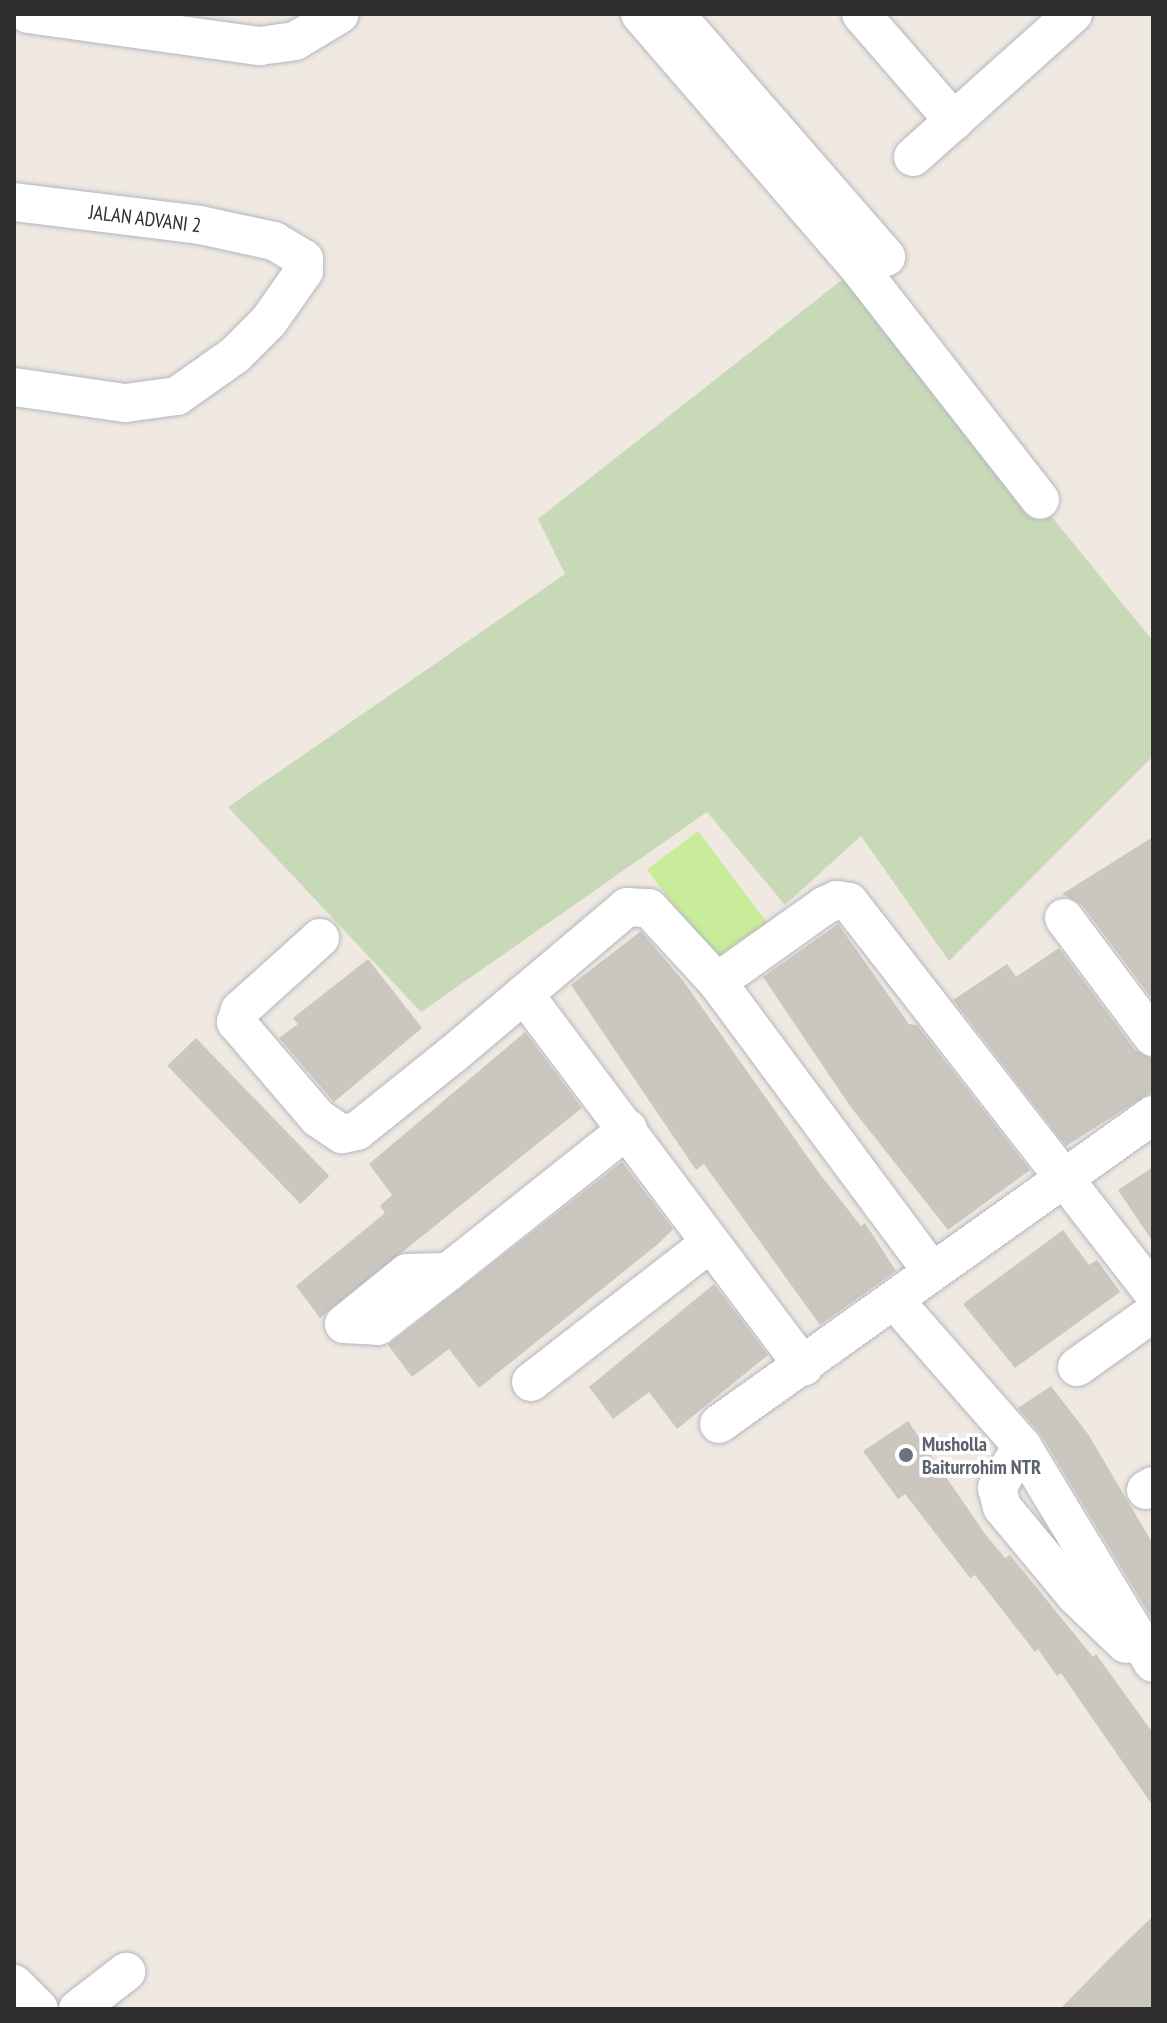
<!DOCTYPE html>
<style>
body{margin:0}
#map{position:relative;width:1167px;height:2023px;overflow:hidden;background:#efe9e1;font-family:"PT Sans Narrow",sans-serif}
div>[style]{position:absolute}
.cemetery>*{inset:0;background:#c8d9b8}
.pitch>*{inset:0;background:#c9ec9a;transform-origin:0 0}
.building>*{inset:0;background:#cbc7bf;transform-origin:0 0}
.roads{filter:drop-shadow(0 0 2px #b4b7c1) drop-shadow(0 0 2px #b4b7c1)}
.minor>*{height:38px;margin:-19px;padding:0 19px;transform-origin:19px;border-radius:19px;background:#fff}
.dots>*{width:22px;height:22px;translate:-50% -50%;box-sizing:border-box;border:4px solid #fff;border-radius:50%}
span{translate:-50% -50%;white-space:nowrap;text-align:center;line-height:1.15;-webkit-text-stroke:7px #fff;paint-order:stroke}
.street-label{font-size:20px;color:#2e2e2e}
.worship-label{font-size:20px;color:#5b616d;font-weight:700}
.left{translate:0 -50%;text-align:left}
.frame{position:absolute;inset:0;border:16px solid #2e2e2e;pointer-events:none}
</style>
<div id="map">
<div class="cemetery">
<i style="clip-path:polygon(852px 272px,1153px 641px,1153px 756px,949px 961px,861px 836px,785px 905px,707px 812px,421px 1012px,228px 807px,565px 574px,538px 519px)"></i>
</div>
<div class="pitch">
<i style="left:698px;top:831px;width:117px;height:64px;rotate:53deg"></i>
</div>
<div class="building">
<i style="clip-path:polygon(1153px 837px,1153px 1000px,1082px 905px,1062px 894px)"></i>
<i style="clip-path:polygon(838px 924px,909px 1024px,917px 1025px,1030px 1170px,948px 1230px,850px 1106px,763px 977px)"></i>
<i style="clip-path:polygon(641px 931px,684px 982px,819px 1173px,861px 1226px,865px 1223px,896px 1271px,820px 1325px,704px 1164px,696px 1170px,571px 985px)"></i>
<i style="clip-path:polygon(1059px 948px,1135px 1050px,1153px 1059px,1153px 1091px,1066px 1146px,953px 1000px,1007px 964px,1016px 977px)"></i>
<i style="clip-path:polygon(368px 959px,422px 1028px,334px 1102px,279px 1038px,298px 1024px,293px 1018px)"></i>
<i style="clip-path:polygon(525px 1032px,582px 1108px,320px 1318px,296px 1286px,385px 1213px,380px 1206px,392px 1195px,369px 1164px)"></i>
<i style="left:196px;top:1038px;width:192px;height:40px;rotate:46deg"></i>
<i style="clip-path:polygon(622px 1162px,673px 1229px,658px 1244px,479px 1388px,449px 1349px,412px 1377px,388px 1345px)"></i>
<i style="clip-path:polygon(1153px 1167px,1153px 1242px,1118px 1190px)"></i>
<i style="clip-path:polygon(1063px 1230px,1089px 1265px,1097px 1260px,1120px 1292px,1015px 1368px,963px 1304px)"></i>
<i style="clip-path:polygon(714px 1284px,768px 1355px,677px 1429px,649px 1392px,613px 1419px,589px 1387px)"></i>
<i style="clip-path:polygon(1051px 1386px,1088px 1434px,1153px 1544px,1153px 1620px,1041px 1435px,1018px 1408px)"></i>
<i style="clip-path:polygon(908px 1421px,985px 1534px,1005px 1558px,1010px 1555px,1093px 1657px,1096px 1654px,1153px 1733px,1153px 1806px,1061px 1673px,1057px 1676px,1038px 1649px,1035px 1652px,975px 1575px,970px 1578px,905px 1494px,898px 1499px,863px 1451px)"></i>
<i style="clip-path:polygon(1153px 1916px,1153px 2009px,1060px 2009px,1117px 1951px)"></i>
</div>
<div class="roads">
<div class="minor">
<i style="left:28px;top:14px;width:234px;rotate:7.9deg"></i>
<i style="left:260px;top:46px;width:35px;rotate:-8deg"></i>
<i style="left:295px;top:41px;width:52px;rotate:-31deg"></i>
<i style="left:640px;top:14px;width:335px;rotate:49.2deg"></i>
<i style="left:859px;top:268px;width:294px;rotate:52deg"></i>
<i style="left:675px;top:14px;width:322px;rotate:49deg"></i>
<i style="left:861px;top:14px;width:142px;rotate:49deg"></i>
<i style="left:913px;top:157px;width:215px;rotate:-41.8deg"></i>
<i style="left:14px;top:202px;width:187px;rotate:7deg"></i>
<i style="left:200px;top:225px;width:76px;rotate:12.2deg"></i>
<i style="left:274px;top:241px;width:35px;rotate:31deg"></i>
<i style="left:304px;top:259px;width:12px;rotate:90deg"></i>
<i style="left:304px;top:271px;width:61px;rotate:125deg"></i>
<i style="left:269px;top:321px;width:48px;rotate:135deg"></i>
<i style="left:235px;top:355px;width:71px;rotate:144.7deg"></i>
<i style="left:177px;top:396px;width:52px;rotate:172.3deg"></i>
<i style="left:125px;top:403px;width:112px;rotate:-171.8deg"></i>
<i style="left:1064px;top:918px;width:149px;rotate:53.2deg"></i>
<i style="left:320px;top:938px;width:108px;rotate:138deg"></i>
<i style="left:240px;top:1010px;width:13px;rotate:108deg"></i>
<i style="left:236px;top:1022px;width:126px;rotate:49.5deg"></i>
<i style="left:318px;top:1118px;width:29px;rotate:34deg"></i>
<i style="left:342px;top:1134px;width:15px;rotate:-11deg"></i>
<i style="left:357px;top:1131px;width:122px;rotate:-38.7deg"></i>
<i style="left:452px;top:1055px;width:229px;rotate:-40.2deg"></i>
<i style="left:627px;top:907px;width:22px;rotate:3deg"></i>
<i style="left:649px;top:908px;width:100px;rotate:47.4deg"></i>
<i style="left:717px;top:982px;width:360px;rotate:53.4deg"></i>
<i style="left:717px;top:982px;width:131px;rotate:-35.4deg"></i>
<i style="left:824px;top:906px;width:14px;rotate:-25deg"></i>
<i style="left:837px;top:900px;width:12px;rotate:9deg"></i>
<i style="left:849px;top:902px;width:495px;rotate:52.1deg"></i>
<i style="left:524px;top:994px;width:466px;rotate:53.1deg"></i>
<i style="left:448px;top:1272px;width:41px;rotate:178.6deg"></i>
<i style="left:407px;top:1273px;width:81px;rotate:141deg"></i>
<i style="left:344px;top:1324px;width:34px;rotate:3deg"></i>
<i style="left:378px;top:1326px;width:88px;rotate:-37.6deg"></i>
<i style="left:448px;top:1272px;width:230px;rotate:-38.5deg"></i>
<i style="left:895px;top:1301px;width:193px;rotate:48.8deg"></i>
<i style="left:1022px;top:1446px;width:253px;rotate:58.9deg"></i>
<i style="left:1077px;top:1367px;width:93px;rotate:-35.4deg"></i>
<i style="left:531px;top:1382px;width:225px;rotate:-37.8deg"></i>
<i style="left:719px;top:1424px;width:533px;rotate:-35.45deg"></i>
<i style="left:1022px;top:1446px;width:49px;rotate:120.8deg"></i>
<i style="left:997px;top:1488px;width:20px;rotate:75deg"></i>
<i style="left:1002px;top:1507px;width:116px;rotate:50.3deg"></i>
<i style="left:1076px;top:1596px;width:69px;rotate:43.8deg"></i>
<i style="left:1146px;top:1490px;width:8px;rotate:-30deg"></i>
<i style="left:14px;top:1984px;width:35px;rotate:45deg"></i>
<i style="left:78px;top:2009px;width:61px;rotate:-37.6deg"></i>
</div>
</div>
<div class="dots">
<i style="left:906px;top:1455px;background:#6b7280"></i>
</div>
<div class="street-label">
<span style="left:145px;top:219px;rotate:7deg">JALAN ADVANI 2</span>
</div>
<div class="worship-label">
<span class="left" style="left:922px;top:1456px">Musholla<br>Baiturrohim NTR</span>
</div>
<div class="frame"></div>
</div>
